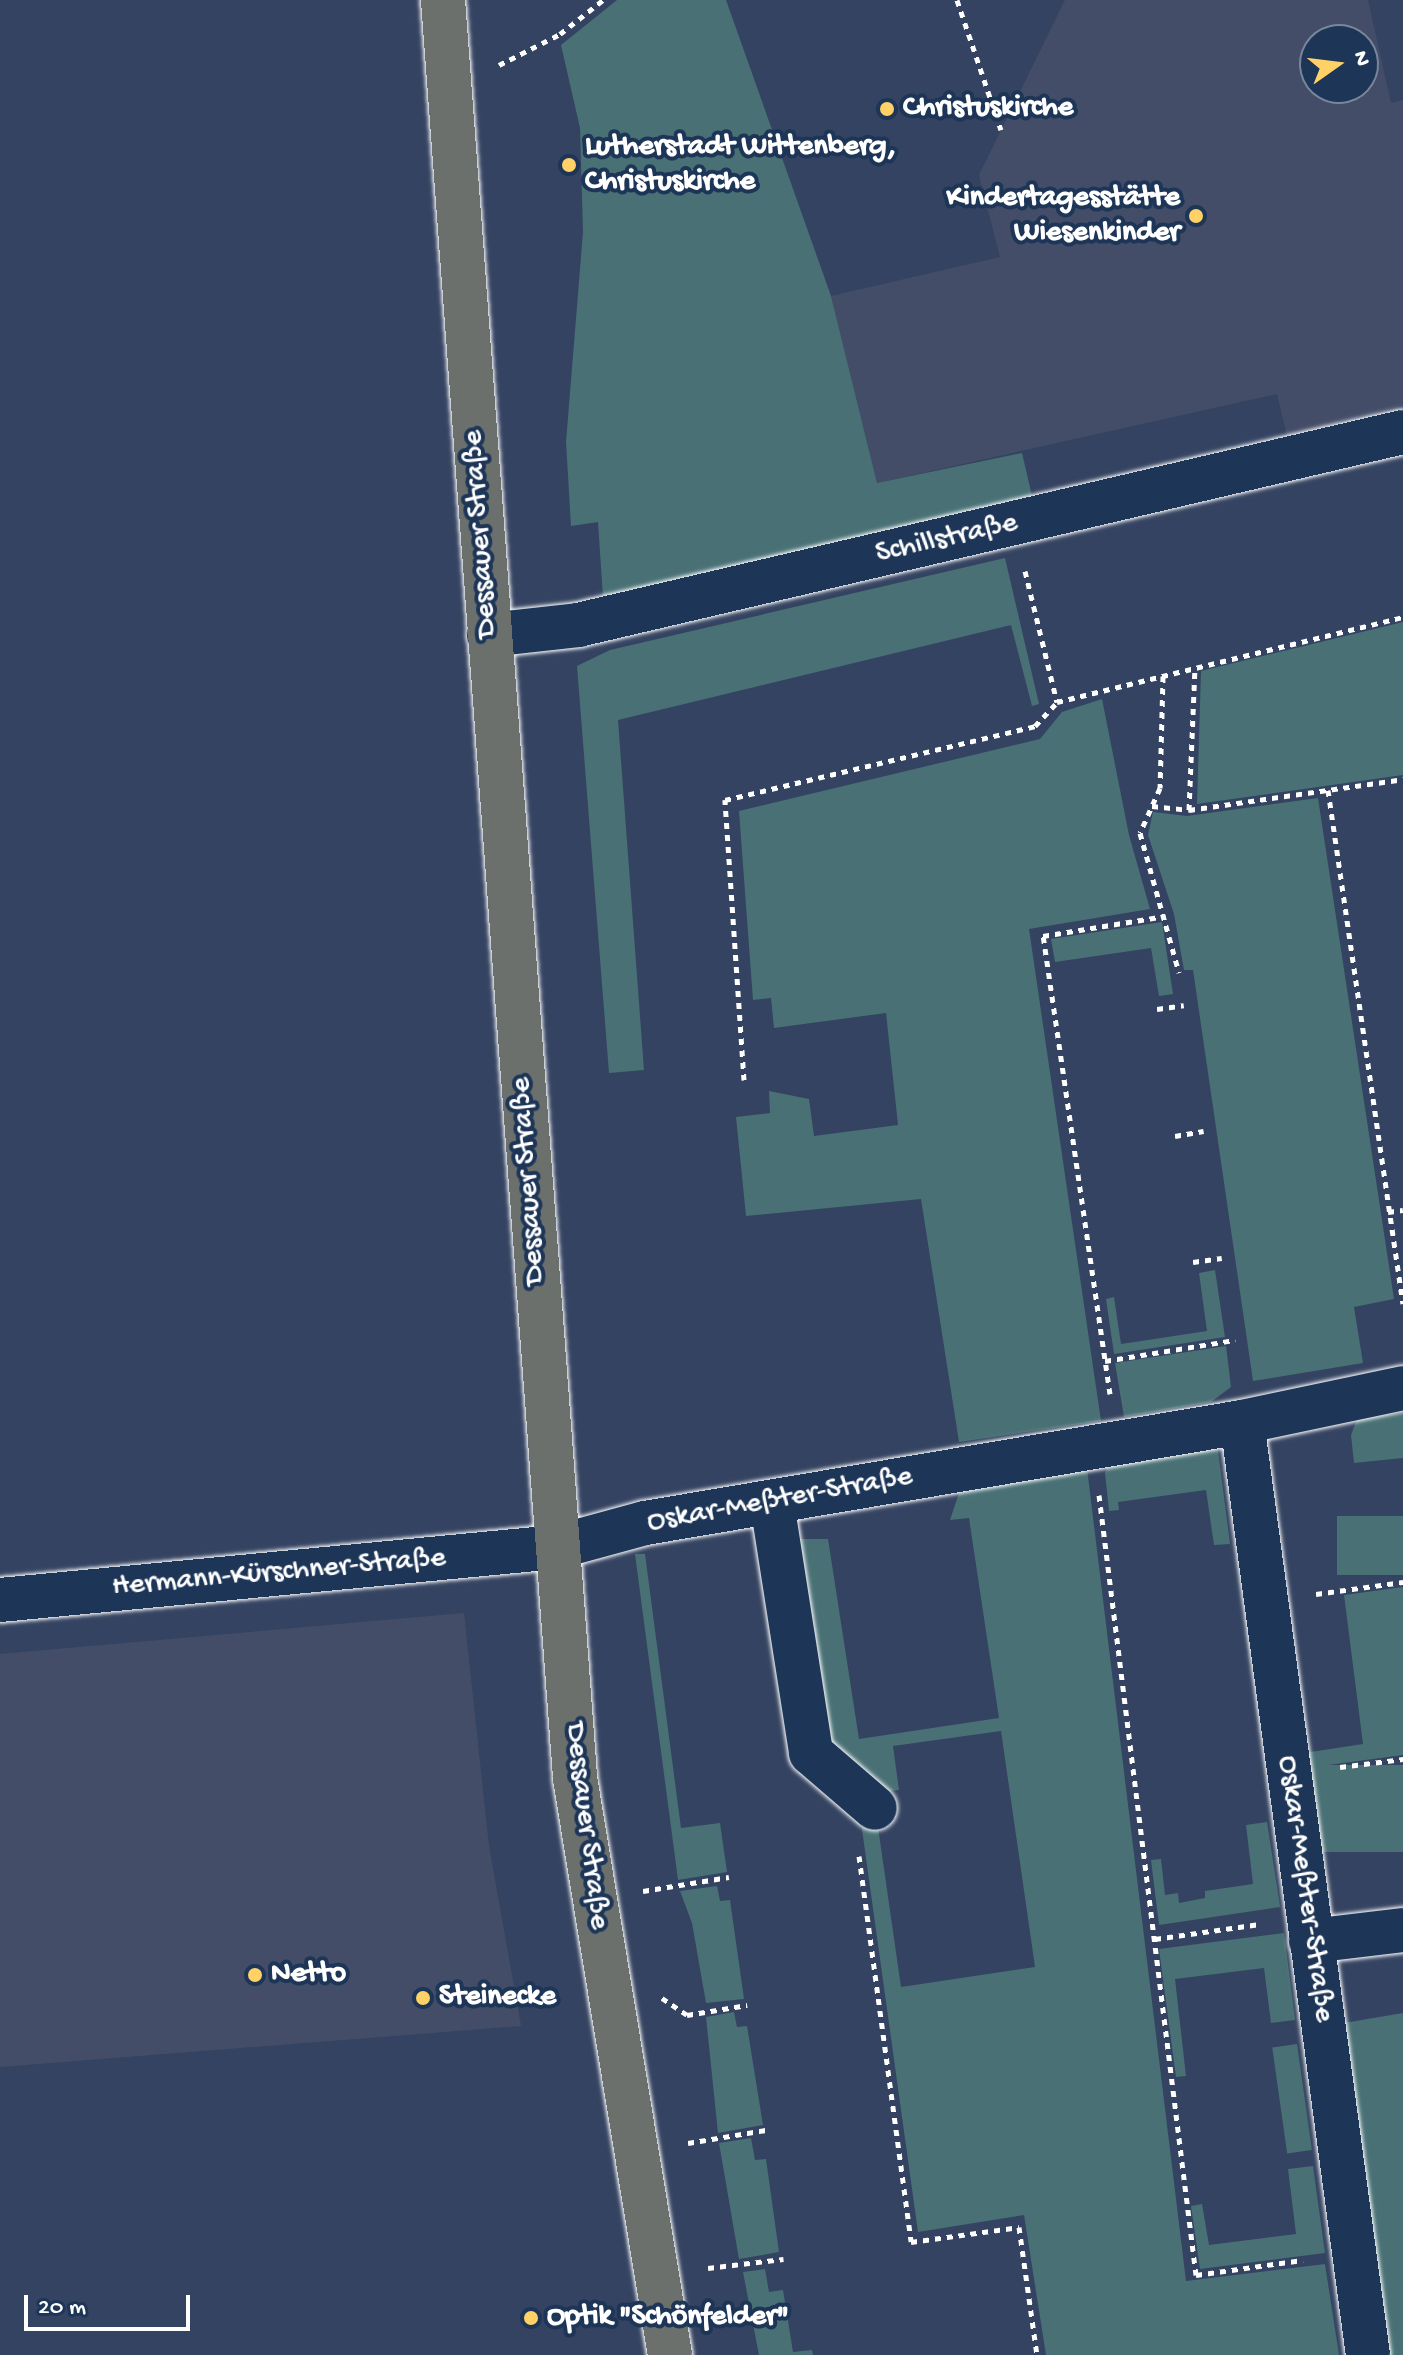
<!DOCTYPE html>
<meta charset="utf-8">
<style>
body{margin:0}
#map{position:relative;width:1403px;height:2355px;overflow:hidden;background:#344361;font-family:"Gochi Hand",sans-serif}
div>[style]{position:absolute}
.built>*{inset:0;background:#444d68}
.green>*{inset:0;background:#487075;transform-origin:0 0}
.path>*{height:5px;margin-top:-2.5px;transform-origin:0;background:repeating-linear-gradient(90deg,#fff 0 6px,transparent 0 12px)}
.roads{filter:drop-shadow(0 0 2px #fff) drop-shadow(0 0 2px #fff)}
.minor>*{height:44px;margin:-22px;padding:0 22px;transform-origin:22px;border-radius:22px;background:#1d3557}
.major>*{height:44px;margin:-22px;padding:0 22px;transform-origin:22px;border-radius:22px;background:#6b706d}
.dots>*{width:22px;height:22px;translate:-50% -50%;box-sizing:border-box;border:4px solid #1d3557;border-radius:50%}
span{translate:-50% -50%;white-space:nowrap;text-align:center;line-height:1.15;-webkit-text-stroke:8px #1d3557;paint-order:stroke}
.poi-label{font-size:30px;color:#fff;font-weight:700}
.left{translate:0 -50%;text-align:left}
.right{translate:-100% -50%;text-align:right}
.street-label{font-size:30px;color:#fff}
.north{position:absolute;left:1299px;top:24px;width:80px;height:80px;box-sizing:border-box;background:#1d3557;border:2px solid #77869a;border-radius:50%;rotate:76deg;font-size:22px;font-weight:700;line-height:32px;text-align:center;color:#fff}
.north::after{content:'';display:block;margin:auto;width:28px;height:36px;background:#ffd166;clip-path:polygon(50% 0,100% 100%,50% 72%,0 100%)}
.scale{position:absolute;left:24px;top:2295px;width:166px;height:36px;box-sizing:border-box;border:4px solid #fff;border-top:0;padding-left:10px;font-size:24px;line-height:28px;white-space:nowrap;color:#fff;-webkit-text-stroke:6px #1d3557;paint-order:stroke}
</style>
<div id="map">
<div class="built">
<i style="clip-path:polygon(evenodd,1065px 0,1368px 0,1391px 103px,1403px 100px,1403px 405px,1287px 436px,1277px 394px,877px 483px,831px 296px,1000px 257px,979px 175px,1065px 0,1315px 40px,1363px 40px,1363px 88px,1315px 88px,1315px 40px)"></i>
<i style="clip-path:polygon(464px 1613px,489px 1846px,521px 2026px,0 2067px,0 1654px)"></i>
</div>
<div class="green">
<i style="clip-path:polygon(617px 0,726px 0,831px 296px,877px 483px,1022px 453px,1032px 496px,603px 597px,598px 522px,571px 526px,566px 442px,583px 232px,580px 128px,561px 45px)"></i>
<i style="clip-path:polygon(1005px 558px,1039px 704px,1032px 706px,1011px 625px,618px 720px,644px 1070px,609px 1073px,577px 666px,610px 650px)"></i>
<i style="clip-path:polygon(1403px 622px,1403px 775px,1197px 804px,1201px 671px)"></i>
<i style="clip-path:polygon(1102px 699px,1129px 835px,1150px 909px,1029px 929px,1101px 1421px,959px 1442px,921px 1199px,746px 1216px,736px 1117px,770px 1113px,769px 1091px,809px 1099px,814px 1136px,898px 1125px,886px 1013px,774px 1028px,771px 998px,753px 1000px,739px 811px,1040px 739px,1062px 712px)"></i>
<i style="clip-path:polygon(1318px 798px,1394px 1299px,1354px 1307px,1363px 1363px,1253px 1381px,1193px 970px,1184px 970px,1174px 914px,1148px 835px,1153px 812px,1187px 816px)"></i>
<i style="clip-path:polygon(1162px 922px,1173px 994px,1159px 996px,1151px 948px,1055px 962px,1051px 939px)"></i>
<i style="clip-path:polygon(1215px 1270px,1225px 1337px,1114px 1354px,1106px 1299px,1114px 1297px,1121px 1344px,1207px 1331px,1199px 1273px)"></i>
<i style="clip-path:polygon(1226px 1346px,1231px 1387px,1211px 1402px,1124px 1417px,1115px 1363px)"></i>
<i style="clip-path:polygon(1403px 1413px,1403px 1458px,1354px 1463px,1351px 1435px,1357px 1419px)"></i>
<i style="clip-path:polygon(1217px 1443px,1230px 1544px,1214px 1545px,1206px 1490px,1118px 1502px,1119px 1510px,1109px 1511px,1105px 1473px,1111px 1460px)"></i>
<i style="clip-path:polygon(1087px 1468px,1186px 2281px,1325px 2264px,1339px 2355px,1046px 2355px,1024px 2215px,918px 2232px,860px 1815px,878px 1827px,901px 1987px,1035px 1967px,1001px 1731px,893px 1746px,899px 1790px,873px 1793px,826px 1745px,791px 1539px,828px 1539px,859px 1739px,999px 1718px,969px 1518px,950px 1520px,960px 1490px)"></i>
<i style="left:1403px;top:1516px;width:59px;height:66px;rotate:90deg"></i>
<i style="clip-path:polygon(635px 1554px,645px 1554px,681px 1828px,720px 1823px,727px 1872px,678px 1880px)"></i>
<i style="clip-path:polygon(1403px 1587px,1403px 1755px,1306px 1768px,1304px 1753px,1363px 1744px,1344px 1595px)"></i>
<i style="left:1403px;top:1765px;width:87px;height:97px;rotate:90deg"></i>
<i style="clip-path:polygon(1267px 1822px,1280px 1907px,1159px 1925px,1151px 1860px,1161px 1859px,1165px 1895px,1178px 1893px,1179px 1903px,1205px 1898px,1205px 1891px,1253px 1884px,1246px 1825px)"></i>
<i style="clip-path:polygon(717px 1886px,720px 1901px,730px 1900px,744px 1999px,706px 2003px,692px 1923px,680px 1891px)"></i>
<i style="clip-path:polygon(1284px 1933px,1295px 2020px,1271px 2023px,1264px 1968px,1175px 1979px,1186px 2076px,1176px 2077px,1159px 1949px)"></i>
<i style="clip-path:polygon(734px 2012px,737px 2027px,747px 2026px,763px 2125px,718px 2133px,706px 2017px)"></i>
<i style="clip-path:polygon(1403px 2013px,1403px 2355px,1386px 2355px,1344px 2023px)"></i>
<i style="left:1297px;top:2044px;width:107px;height:25px;rotate:82deg"></i>
<i style="clip-path:polygon(751px 2138px,755px 2160px,766px 2159px,779px 2252px,739px 2259px,719px 2143px)"></i>
<i style="clip-path:polygon(1313px 2166px,1325px 2253px,1200px 2269px,1191px 2206px,1202px 2204px,1209px 2245px,1296px 2234px,1288px 2169px)"></i>
<i style="clip-path:polygon(765px 2269px,769px 2292px,783px 2290px,793px 2352px,812px 2350px,813px 2355px,759px 2355px,743px 2272px)"></i>
</div>
<div class="path">
<i style="left:957px;top:0;width:137px;rotate:71.3deg"></i>
<i style="left:499px;top:65px;width:68px;rotate:-26.9deg"></i>
<i style="left:560px;top:34px;width:55px;rotate:-38.3deg"></i>
<i style="left:1025px;top:571px;width:135px;rotate:76.3deg"></i>
<i style="left:1057px;top:702px;width:356px;rotate:-13.8deg"></i>
<i style="left:1163px;top:676px;width:112px;rotate:91.5deg"></i>
<i style="left:1160px;top:788px;width:49px;rotate:114deg"></i>
<i style="left:1140px;top:833px;width:145px;rotate:74.4deg"></i>
<i style="left:1328px;top:790px;width:519px;rotate:81.7deg"></i>
<i style="left:1152px;top:806px;width:37px;rotate:6deg"></i>
<i style="left:1189px;top:810px;width:216px;rotate:-8.2deg"></i>
<i style="left:1189px;top:810px;width:141px;rotate:-87.6deg"></i>
<i style="left:1157px;top:1009px;width:27px;rotate:-8deg"></i>
<i style="left:744px;top:1080px;width:281px;rotate:-93.9deg"></i>
<i style="left:725px;top:800px;width:319px;rotate:-13.4deg"></i>
<i style="left:1035px;top:726px;width:33px;rotate:-47deg"></i>
<i style="left:1175px;top:1136px;width:29px;rotate:-10deg"></i>
<i style="left:1388px;top:1212px;width:15px;rotate:-8deg"></i>
<i style="left:1193px;top:1262px;width:29px;rotate:-8deg"></i>
<i style="left:1105px;top:1361px;width:132px;rotate:-9.2deg"></i>
<i style="left:1110px;top:1394px;width:463px;rotate:-98.3deg"></i>
<i style="left:1043px;top:936px;width:124px;rotate:-9.3deg"></i>
<i style="left:1099px;top:1495px;width:786px;rotate:82.91deg"></i>
<i style="left:1196px;top:2275px;width:108px;rotate:-8deg"></i>
<i style="left:1316px;top:1594px;width:88px;rotate:-7.9deg"></i>
<i style="left:1340px;top:1767px;width:64px;rotate:-7.2deg"></i>
<i style="left:859px;top:1856px;width:389px;rotate:82.3deg"></i>
<i style="left:911px;top:2242px;width:109px;rotate:-7.9deg"></i>
<i style="left:1019px;top:2227px;width:129px;rotate:82deg"></i>
<i style="left:643px;top:1891px;width:87px;rotate:-9.2deg"></i>
<i style="left:1155px;top:1939px;width:106px;rotate:-8.1deg"></i>
<i style="left:662px;top:1998px;width:30px;rotate:34deg"></i>
<i style="left:687px;top:2015px;width:61px;rotate:-9.5deg"></i>
<i style="left:688px;top:2143px;width:79px;rotate:-9.5deg"></i>
<i style="left:708px;top:2268px;width:76px;rotate:-6.8deg"></i>
</div>
<div class="roads">
<div class="minor">
<i style="left:489px;top:635px;width:90px;rotate:-6.4deg"></i>
<i style="left:578px;top:625px;width:847px;rotate:-13.17deg"></i>
<i style="left:1242px;top:1422px;width:941px;rotate:82.31deg"></i>
<i style="left:772px;top:1503px;width:253px;rotate:81.1deg"></i>
<i style="left:811px;top:1753px;width:84px;rotate:40.7deg"></i>
<i style="left:0;top:1600px;width:560px;rotate:-5.44deg"></i>
<i style="left:557px;top:1547px;width:91px;rotate:-15.3deg"></i>
<i style="left:645px;top:1523px;width:605px;rotate:-9.6deg"></i>
<i style="left:1242px;top:1422px;width:165px;rotate:-11.9deg"></i>
<i style="left:1311px;top:1941px;width:93px;rotate:-6.8deg"></i>
</div>
<div class="major">
<i style="left:443px;top:0;width:1783px;rotate:85.75deg"></i>
<i style="left:575px;top:1778px;width:585px;rotate:80.65deg"></i>
</div>
</div>
<div class="dots">
<i style="left:887px;top:109px;background:#ffd166"></i>
<i style="left:569px;top:165px;background:#ffd166"></i>
<i style="left:1196px;top:216px;background:#ffd166"></i>
<i style="left:255px;top:1975px;background:#ffd166"></i>
<i style="left:423px;top:1998px;background:#ffd166"></i>
<i style="left:531px;top:2318px;background:#ffd166"></i>
</div>
<div class="poi-label">
<span class="left" style="left:903px;top:109px">Christuskirche</span>
<span class="left" style="left:585px;top:165px">Lutherstadt Wittenberg,<br>Christuskirche</span>
<span class="right" style="left:1180px;top:216px">Kindertagesstätte<br>Wiesenkinder</span>
<span class="left" style="left:271px;top:1975px">Netto</span>
<span class="left" style="left:439px;top:1998px">Steinecke</span>
<span class="left" style="left:547px;top:2318px">Optik "Schönfelder"</span>
</div>
<div class="street-label">
<span style="left:482px;top:534px;rotate:-94deg">Dessauer Straße</span>
<span style="left:947px;top:540px;rotate:-13deg">Schillstraße</span>
<span style="left:530px;top:1181px;rotate:-94deg">Dessauer Straße</span>
<span style="left:780px;top:1501px;rotate:-10deg">Oskar-Meßter-Straße</span>
<span style="left:279px;top:1574px;rotate:-5deg">Hermann-Kürschner-Straße</span>
<span style="left:585px;top:1826px;rotate:83deg">Dessauer Straße</span>
<span style="left:1304px;top:1889px;rotate:82deg">Oskar-Meßter-Straße</span>
</div>
<div class="north">N</div>
<div class="scale">20 m</div>
</div>
